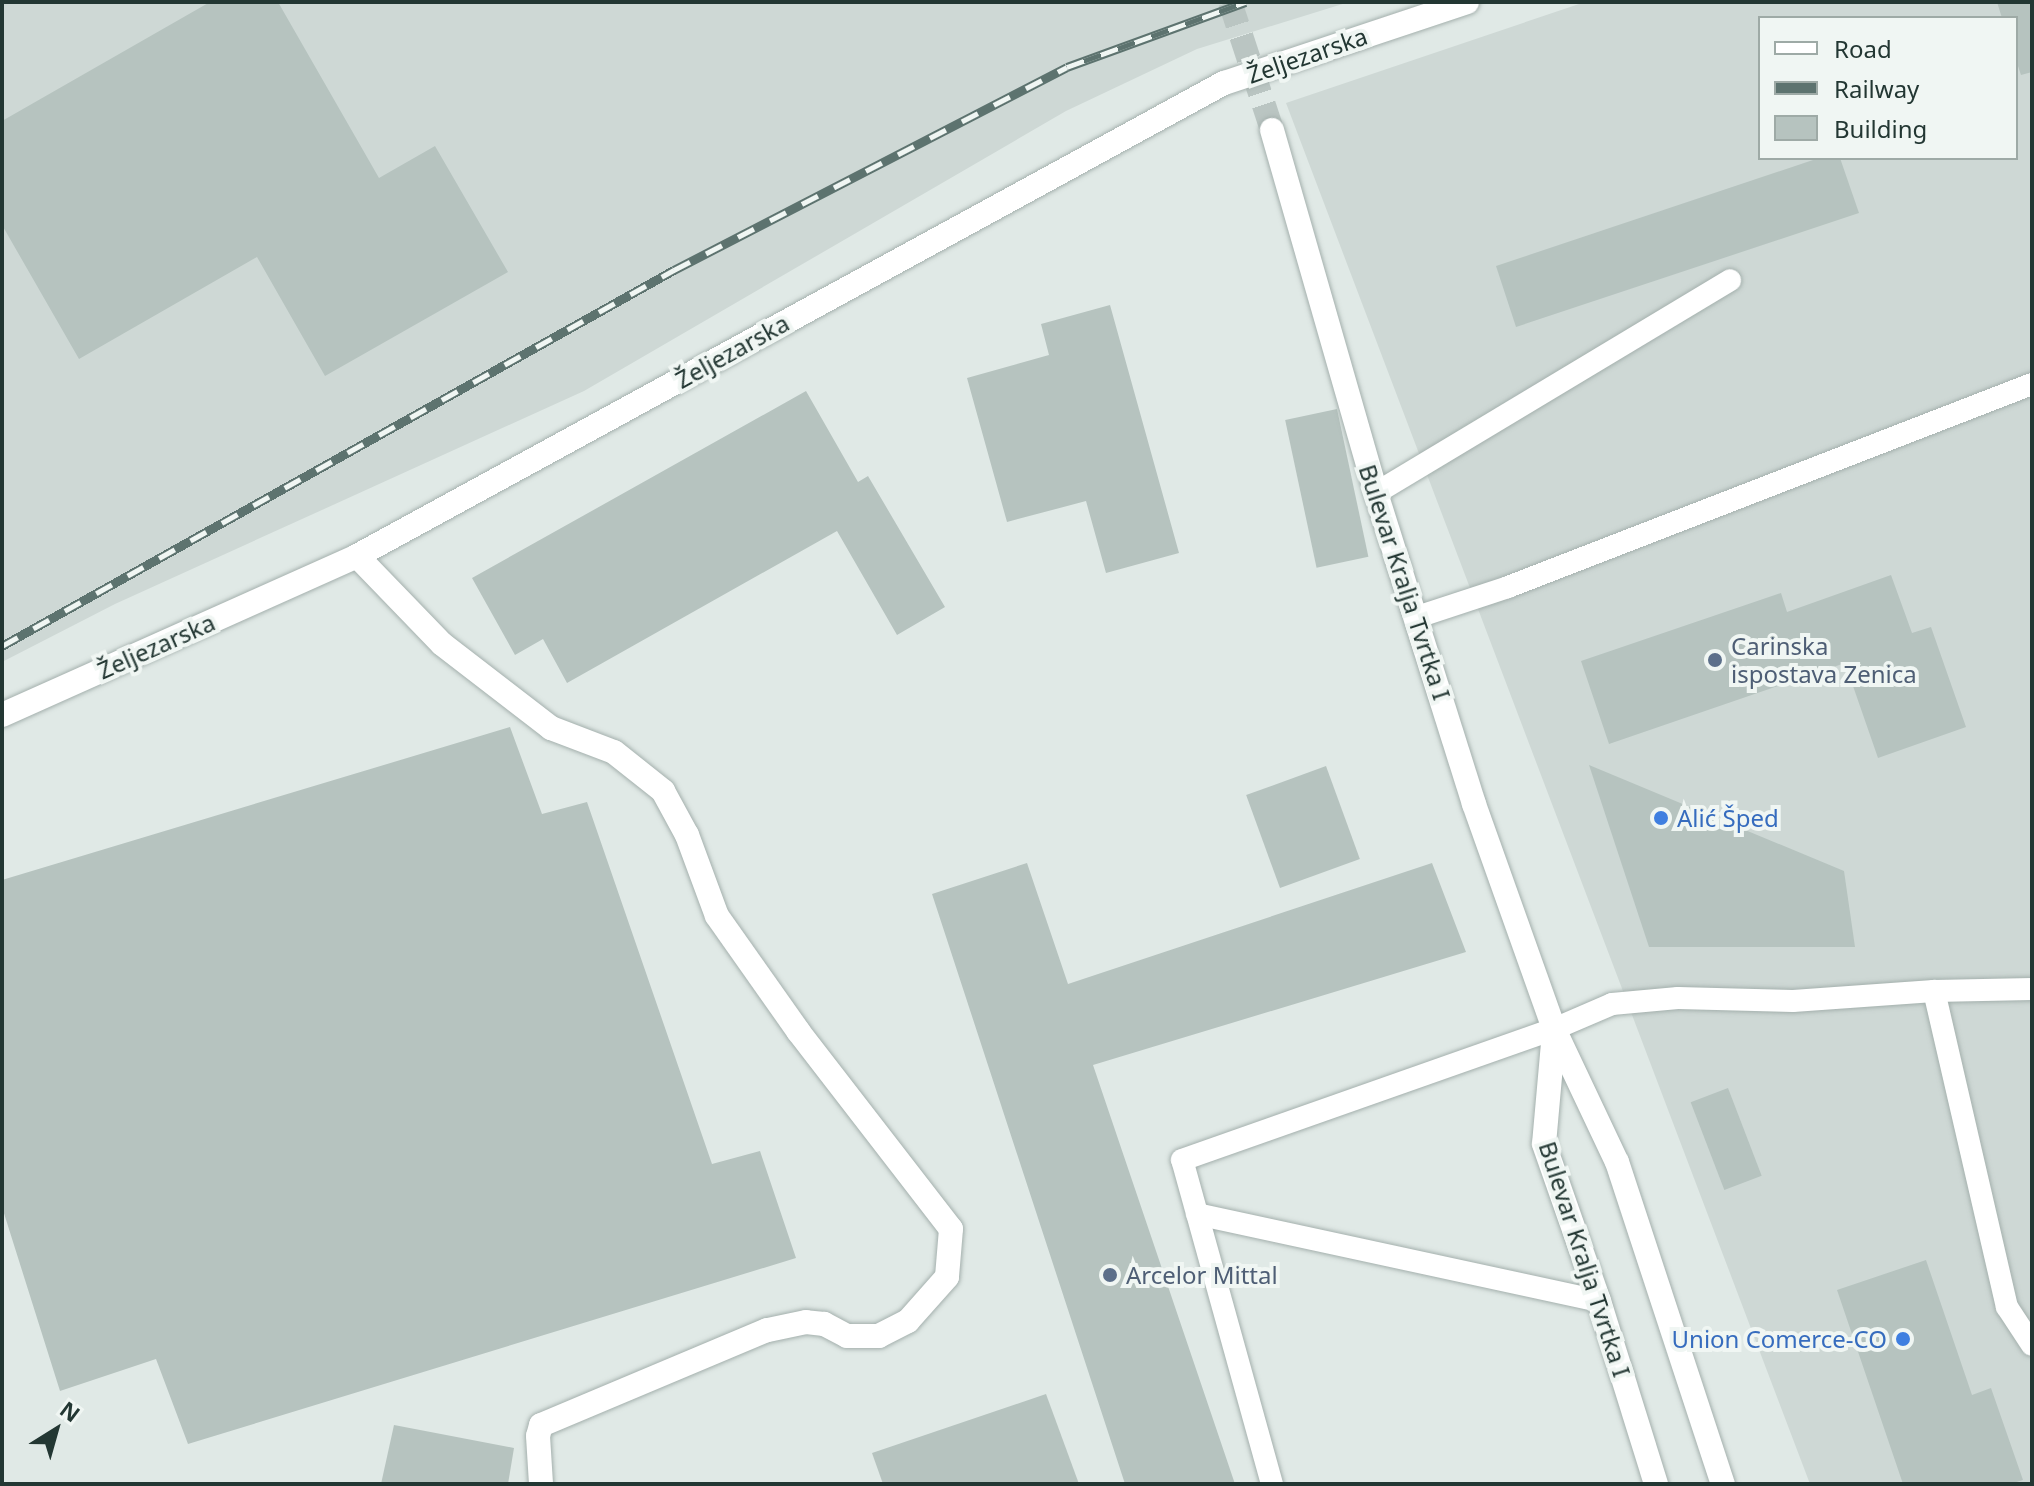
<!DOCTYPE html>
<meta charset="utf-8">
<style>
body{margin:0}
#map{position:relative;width:2034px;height:1486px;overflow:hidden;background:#e0e9e6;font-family:"Noto Sans",sans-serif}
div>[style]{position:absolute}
.built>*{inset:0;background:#ced8d5}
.building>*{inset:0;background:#b6c3bf;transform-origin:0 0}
.minor-tunnel>*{height:24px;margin-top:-12px;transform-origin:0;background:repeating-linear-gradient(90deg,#bac5c2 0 24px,transparent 0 36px)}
.roads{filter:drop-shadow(0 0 2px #a4b0ad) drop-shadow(0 0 2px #a4b0ad)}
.service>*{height:22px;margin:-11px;padding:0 11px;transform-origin:11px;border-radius:11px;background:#fff}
.minor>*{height:24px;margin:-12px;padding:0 12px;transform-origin:12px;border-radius:12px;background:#fff}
.rail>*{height:9px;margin-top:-4.5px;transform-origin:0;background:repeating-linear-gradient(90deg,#f0f6f3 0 18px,#5d736f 0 36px);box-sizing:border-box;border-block:2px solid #5d736f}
.dots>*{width:22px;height:22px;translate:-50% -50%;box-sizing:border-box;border:4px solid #f0f6f3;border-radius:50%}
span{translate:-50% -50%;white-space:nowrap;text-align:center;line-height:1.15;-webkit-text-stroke:8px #f0f6f3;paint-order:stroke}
.street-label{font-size:24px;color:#233733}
.service-label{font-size:24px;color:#4e5e75}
.left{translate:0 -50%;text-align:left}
.shop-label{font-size:24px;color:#366cbe}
.right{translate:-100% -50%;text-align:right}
.frame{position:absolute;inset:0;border:4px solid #233733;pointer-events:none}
.legend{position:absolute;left:1758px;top:16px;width:260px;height:144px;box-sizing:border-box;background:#f0f6f3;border:2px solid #9eaaa6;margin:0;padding:10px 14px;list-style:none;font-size:24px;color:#233733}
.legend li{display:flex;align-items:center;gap:16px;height:40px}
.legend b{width:40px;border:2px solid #9eaaa6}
.north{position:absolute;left:16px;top:1390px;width:80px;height:80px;-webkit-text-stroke:6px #f0f6f3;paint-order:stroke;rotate:37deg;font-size:22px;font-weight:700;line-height:32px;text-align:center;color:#233733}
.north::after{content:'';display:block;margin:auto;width:28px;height:36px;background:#233733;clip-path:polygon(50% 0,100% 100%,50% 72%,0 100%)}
</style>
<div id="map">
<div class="built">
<i style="clip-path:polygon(2px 2px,1349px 2px,1197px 49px,1066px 111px,584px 391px,115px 604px,2px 662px)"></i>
<i style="clip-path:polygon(evenodd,1585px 2px,2032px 2px,2032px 1484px,1810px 1484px,1286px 103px,1585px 2px,1760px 18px,2016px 18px,2016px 158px,1760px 158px,1760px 18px)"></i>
</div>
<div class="building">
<i style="clip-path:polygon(210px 2px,278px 2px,379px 178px,435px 146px,508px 272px,325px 376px,257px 257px,79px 359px,2px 225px,2px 121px)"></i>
<i style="clip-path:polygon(1997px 2px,2032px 2px,2032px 72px,2021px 75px,2016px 60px,2016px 18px,2002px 18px)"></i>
<i style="clip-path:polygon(1819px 158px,1840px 158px,1859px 213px,1516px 327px,1496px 266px)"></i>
<i style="clip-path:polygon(1110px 305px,1179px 553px,1106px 573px,1086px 501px,1007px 522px,967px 378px,1049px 355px,1041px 324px)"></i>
<i style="clip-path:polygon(806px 391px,858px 482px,868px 476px,945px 607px,897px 635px,837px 531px,567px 683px,543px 639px,515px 655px,472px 578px)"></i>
<i style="left:1337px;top:409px;width:151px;height:53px;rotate:78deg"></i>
<i style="clip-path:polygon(1891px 575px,1912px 633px,1931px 627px,1966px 727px,1878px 758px,1845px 663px,1609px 744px,1581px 661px,1781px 593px,1787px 612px)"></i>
<i style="clip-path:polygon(510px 727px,542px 814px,587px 802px,712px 1164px,760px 1151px,796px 1258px,188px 1444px,156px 1359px,60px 1391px,2px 1207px,2px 880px)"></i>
<i style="clip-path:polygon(1589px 765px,1844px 871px,1855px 947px,1649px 947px)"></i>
<i style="left:1326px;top:766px;width:99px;height:85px;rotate:70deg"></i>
<i style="clip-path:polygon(1027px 863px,1068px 984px,1432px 863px,1466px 952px,1093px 1065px,1235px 1484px,1125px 1484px,932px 894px)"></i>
<i style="left:1728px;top:1088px;width:94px;height:40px;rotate:69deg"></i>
<i style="clip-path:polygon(1926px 1260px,1972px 1395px,1991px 1388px,2023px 1480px,2010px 1484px,1903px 1484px,1837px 1290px)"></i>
<i style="clip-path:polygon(1046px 1394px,1079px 1484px,883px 1484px,872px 1453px)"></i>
<i style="clip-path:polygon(394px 1425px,514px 1448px,508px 1484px,381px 1484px)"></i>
</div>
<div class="minor-tunnel">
<i style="left:1230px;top:2px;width:135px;rotate:71.8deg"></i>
</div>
<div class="roads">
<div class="service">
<i style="left:1376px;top:493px;width:413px;rotate:-31deg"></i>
<i style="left:1417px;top:617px;width:96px;rotate:-18.2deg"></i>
<i style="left:1508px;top:587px;width:562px;rotate:-21.18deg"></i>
<i style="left:1934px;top:991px;width:324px;rotate:77deg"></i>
<i style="left:2007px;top:1307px;width:45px;rotate:56.7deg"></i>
<i style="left:1197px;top:1214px;width:411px;rotate:12.2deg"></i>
<i style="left:1272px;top:1484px;width:336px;rotate:-105.5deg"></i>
<i style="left:1182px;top:1160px;width:394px;rotate:-19.4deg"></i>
<i style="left:1554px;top:1029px;width:63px;rotate:-23.3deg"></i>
<i style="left:1612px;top:1004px;width:66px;rotate:-5.2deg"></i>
<i style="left:1678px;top:998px;width:115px;rotate:1.5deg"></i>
<i style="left:1793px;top:1001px;width:141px;rotate:-4.1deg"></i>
<i style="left:1934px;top:991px;width:98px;rotate:-1.2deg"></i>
</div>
<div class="minor">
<i style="left:1272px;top:130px;width:378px;rotate:74deg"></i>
<i style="left:1376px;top:493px;width:326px;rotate:72.5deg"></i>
<i style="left:1474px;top:804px;width:239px;rotate:70.4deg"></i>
<i style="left:1554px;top:1029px;width:147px;rotate:64.7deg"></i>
<i style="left:1617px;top:1162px;width:339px;rotate:71.8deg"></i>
<i style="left:357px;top:556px;width:122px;rotate:46deg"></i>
<i style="left:442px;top:644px;width:138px;rotate:37.6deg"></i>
<i style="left:551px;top:728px;width:67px;rotate:20.9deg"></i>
<i style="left:614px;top:752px;width:63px;rotate:38.5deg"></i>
<i style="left:663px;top:791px;width:50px;rotate:61.4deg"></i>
<i style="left:687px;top:835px;width:86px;rotate:69.7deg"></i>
<i style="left:717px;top:916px;width:141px;rotate:54.8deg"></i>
<i style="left:798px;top:1031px;width:250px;rotate:52.3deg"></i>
<i style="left:951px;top:1229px;width:48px;rotate:94.8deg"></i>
<i style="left:947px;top:1277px;width:59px;rotate:131.6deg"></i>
<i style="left:908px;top:1321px;width:33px;rotate:153deg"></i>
<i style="left:879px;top:1336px;width:32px;rotate:180deg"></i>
<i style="left:847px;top:1336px;width:26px;rotate:-152deg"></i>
<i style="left:824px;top:1324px;width:18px;rotate:-174deg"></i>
<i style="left:806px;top:1322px;width:40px;rotate:168deg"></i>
<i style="left:767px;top:1330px;width:245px;rotate:157.2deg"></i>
<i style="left:541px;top:1425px;width:11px;rotate:105deg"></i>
<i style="left:538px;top:1436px;width:48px;rotate:86.4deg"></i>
<i style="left:2px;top:715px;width:389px;rotate:-24.1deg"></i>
<i style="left:357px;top:556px;width:988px;rotate:-28.62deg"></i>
<i style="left:1224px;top:83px;width:256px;rotate:-18.4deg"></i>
<i style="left:1554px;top:1032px;width:112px;rotate:95.1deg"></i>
<i style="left:1544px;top:1144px;width:166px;rotate:70.7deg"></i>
<i style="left:1599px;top:1301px;width:192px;rotate:72.7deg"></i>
</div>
</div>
<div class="rail">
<i style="left:2px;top:646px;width:770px;rotate:-29.23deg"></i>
<i style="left:674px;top:270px;width:442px;rotate:-27.3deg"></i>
<i style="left:1067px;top:67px;width:190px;rotate:-20deg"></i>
</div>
<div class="dots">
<i style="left:1715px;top:660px;background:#5c6f8a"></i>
<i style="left:1661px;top:818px;background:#3f7fe0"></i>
<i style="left:1110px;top:1275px;background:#5c6f8a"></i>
<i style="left:1903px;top:1339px;background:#3f7fe0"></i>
</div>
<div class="street-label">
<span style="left:1307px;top:55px;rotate:-19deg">Željezarska</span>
<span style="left:732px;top:351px;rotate:-29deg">Željezarska</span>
<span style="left:1405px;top:582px;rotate:72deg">Bulevar Kralja Tvrtka I</span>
<span style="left:156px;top:646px;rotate:-24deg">Željezarska</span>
<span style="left:1585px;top:1259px;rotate:72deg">Bulevar Kralja Tvrtka I</span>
</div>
<div class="service-label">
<span class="left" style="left:1731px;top:660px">Carinska<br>ispostava Zenica</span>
<span class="left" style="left:1126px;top:1275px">Arcelor Mittal</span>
</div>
<div class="shop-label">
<span class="left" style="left:1677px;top:818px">Alić Šped</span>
<span class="right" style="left:1887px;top:1339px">Union Comerce-CO</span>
</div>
<div class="frame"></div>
<ul class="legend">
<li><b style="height:10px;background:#fff"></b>Road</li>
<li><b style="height:10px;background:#5d736f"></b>Railway</li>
<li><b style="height:22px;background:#b6c3bf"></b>Building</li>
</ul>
<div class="north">N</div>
</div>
